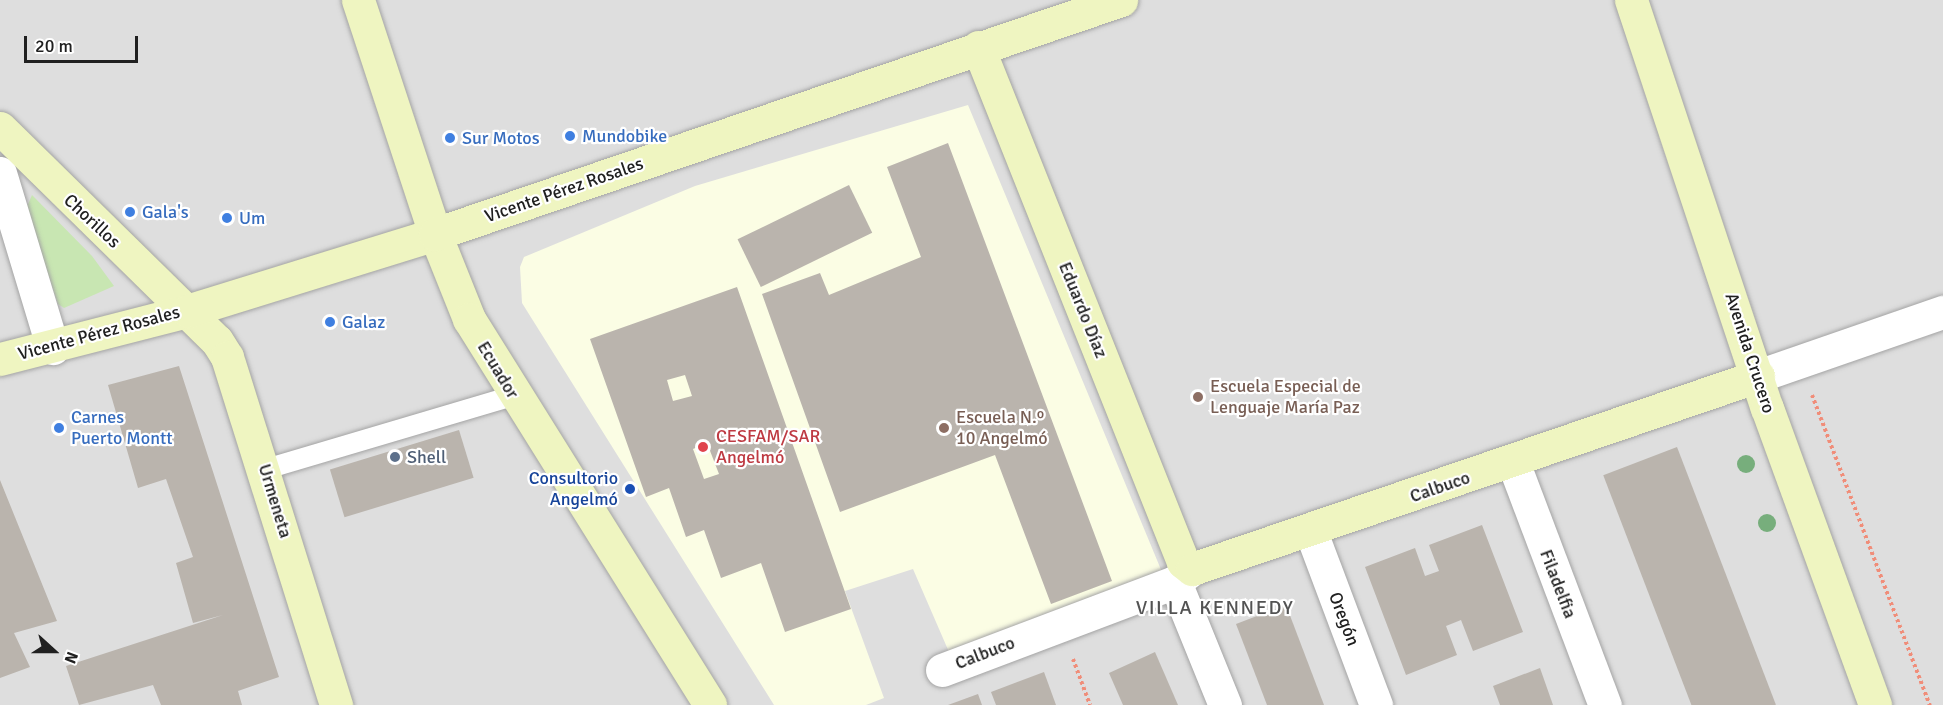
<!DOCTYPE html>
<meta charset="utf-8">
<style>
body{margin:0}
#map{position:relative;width:1943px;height:705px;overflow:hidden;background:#f0eee8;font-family:Signika,sans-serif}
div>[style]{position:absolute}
.residential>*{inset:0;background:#dedede;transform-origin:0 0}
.education>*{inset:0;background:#fbfde4}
.grass>*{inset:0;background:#c8e6b2}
.building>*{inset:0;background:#bab4ad;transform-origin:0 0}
.path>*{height:4px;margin-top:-2px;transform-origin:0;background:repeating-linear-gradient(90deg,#f08d79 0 3px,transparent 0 6px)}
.roads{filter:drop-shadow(0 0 2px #a4a4a4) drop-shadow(0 0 2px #a4a4a4)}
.lane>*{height:20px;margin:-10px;padding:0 10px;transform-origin:10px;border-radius:10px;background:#fff}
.street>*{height:33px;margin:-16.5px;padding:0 16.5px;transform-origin:16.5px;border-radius:16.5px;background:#fff}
.secondary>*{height:33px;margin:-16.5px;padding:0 16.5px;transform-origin:16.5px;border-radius:16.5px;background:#eff5c1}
.trees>*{width:18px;height:18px;margin:-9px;border-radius:50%;background:#77ae7c}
.dots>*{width:16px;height:16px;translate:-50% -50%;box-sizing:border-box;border:3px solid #fff;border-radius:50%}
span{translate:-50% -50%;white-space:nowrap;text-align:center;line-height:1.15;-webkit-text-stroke:4.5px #fff;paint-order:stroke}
.shop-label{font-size:18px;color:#366cbe}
.left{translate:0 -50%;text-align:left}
.street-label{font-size:18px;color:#202020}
.education-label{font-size:18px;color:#785e54}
.health-label{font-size:18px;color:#be3a42}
.service-label{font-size:18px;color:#4e5e75}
.transit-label{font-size:18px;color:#164399}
.right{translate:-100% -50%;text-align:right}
.neighbourhood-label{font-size:20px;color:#535353;letter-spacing:1.5px}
.north{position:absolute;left:24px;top:621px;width:60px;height:60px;-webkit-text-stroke:4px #fff;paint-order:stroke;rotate:111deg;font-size:16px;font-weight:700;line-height:24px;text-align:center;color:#202020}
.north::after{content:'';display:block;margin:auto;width:21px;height:27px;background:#202020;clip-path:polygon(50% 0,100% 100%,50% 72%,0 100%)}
.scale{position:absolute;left:24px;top:36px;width:114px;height:27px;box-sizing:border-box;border:3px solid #202020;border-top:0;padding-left:8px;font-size:18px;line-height:21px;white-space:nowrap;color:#202020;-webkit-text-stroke:4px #fff;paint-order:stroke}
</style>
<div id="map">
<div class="residential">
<i style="left:0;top:0;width:1943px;height:705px"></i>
</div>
<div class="education">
<i style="clip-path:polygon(968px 105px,1162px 572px,949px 652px,913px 569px,845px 591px,884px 698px,866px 705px,774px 705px,522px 303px,520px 267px,524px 257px,695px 186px)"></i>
</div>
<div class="grass">
<i style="clip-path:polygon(32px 195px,92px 256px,114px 286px,64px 308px,58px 304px,26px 209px)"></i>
</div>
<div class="building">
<i style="clip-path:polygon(948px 143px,1112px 581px,1051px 604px,995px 455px,840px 512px,762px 294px,820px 273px,829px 295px,921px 257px,887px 167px)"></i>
<i style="left:849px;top:185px;width:53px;height:124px;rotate:64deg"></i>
<i style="clip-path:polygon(evenodd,737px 287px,851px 609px,785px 632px,761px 563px,721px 578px,704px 530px,686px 537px,669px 488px,646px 497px,590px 339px,737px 287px,685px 375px,692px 396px,673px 401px,667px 380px,685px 375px,737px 287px,707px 443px,719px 474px,704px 479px,693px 449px,707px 443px)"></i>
<i style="clip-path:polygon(179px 366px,279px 677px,238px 691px,242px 705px,161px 705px,153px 685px,79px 705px,66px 666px,223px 615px,193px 623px,176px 563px,193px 557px,166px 479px,138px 488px,108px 385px)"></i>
<i style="left:459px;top:430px;width:50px;height:135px;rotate:73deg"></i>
<i style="left:1677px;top:447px;width:276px;height:79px;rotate:69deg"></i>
<i style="clip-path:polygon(0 480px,57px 621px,14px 633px,30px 667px,0 678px)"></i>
<i style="clip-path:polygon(1482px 525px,1523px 632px,1473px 651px,1461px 620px,1446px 626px,1457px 655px,1406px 675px,1365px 567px,1415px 548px,1425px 576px,1439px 571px,1429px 545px)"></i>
<i style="clip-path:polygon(1286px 605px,1324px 705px,1267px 705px,1236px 624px)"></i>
<i style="clip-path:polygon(1155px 652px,1178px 705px,1123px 705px,1109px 673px)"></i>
<i style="clip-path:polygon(1540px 668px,1553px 705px,1500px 705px,1493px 686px)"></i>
<i style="clip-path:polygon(1044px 672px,1056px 705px,996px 705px,991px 692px)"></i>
<i style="clip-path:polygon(978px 694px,982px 705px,948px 705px)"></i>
</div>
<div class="path">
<i style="left:1812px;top:395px;width:332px;rotate:69.2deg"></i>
<i style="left:1073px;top:659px;width:49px;rotate:69.7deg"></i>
</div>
<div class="roads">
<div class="lane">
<i style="left:266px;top:469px;width:258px;rotate:-16.5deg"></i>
</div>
<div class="street">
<i style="left:0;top:173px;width:183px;rotate:73.2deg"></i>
<i style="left:1758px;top:376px;width:196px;rotate:-19.1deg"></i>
<i style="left:1513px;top:462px;width:260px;rotate:69.3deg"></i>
<i style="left:1311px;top:532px;width:185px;rotate:69.4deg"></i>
<i style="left:1175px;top:582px;width:133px;rotate:67.9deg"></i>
<i style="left:942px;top:670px;width:249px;rotate:-20.7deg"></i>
<i style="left:1175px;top:582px;width:21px;rotate:-37deg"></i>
</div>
<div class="secondary">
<i style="left:358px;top:0;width:246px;rotate:71.8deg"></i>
<i style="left:435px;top:234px;width:92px;rotate:68.2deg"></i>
<i style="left:469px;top:319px;width:455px;rotate:58deg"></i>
<i style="left:1631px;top:0;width:430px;rotate:71.6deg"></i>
<i style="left:1767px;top:408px;width:316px;rotate:70deg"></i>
<i style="left:978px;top:47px;width:554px;rotate:68.29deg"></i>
<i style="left:1183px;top:562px;width:11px;rotate:38deg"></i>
<i style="left:1192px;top:569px;width:598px;rotate:-18.83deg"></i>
<i style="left:0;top:128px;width:304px;rotate:44.5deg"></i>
<i style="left:217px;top:341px;width:19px;rotate:58deg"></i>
<i style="left:227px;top:357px;width:365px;rotate:72.6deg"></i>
<i style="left:0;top:359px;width:193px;rotate:-14.4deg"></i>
<i style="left:187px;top:311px;width:260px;rotate:-17.2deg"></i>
<i style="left:435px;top:234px;width:725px;rotate:-18.83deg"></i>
</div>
</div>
<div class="trees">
<i style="left:1746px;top:464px"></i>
<i style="left:1767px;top:523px"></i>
</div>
<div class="dots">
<i style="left:570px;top:136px;background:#3f7fe0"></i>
<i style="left:450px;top:138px;background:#3f7fe0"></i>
<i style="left:130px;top:212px;background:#3f7fe0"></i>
<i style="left:227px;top:218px;background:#3f7fe0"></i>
<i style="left:330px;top:322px;background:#3f7fe0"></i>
<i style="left:1198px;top:397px;background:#8d6e63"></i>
<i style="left:59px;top:428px;background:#3f7fe0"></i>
<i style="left:944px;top:428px;background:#8d6e63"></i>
<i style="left:703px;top:447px;background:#e0444e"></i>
<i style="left:395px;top:457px;background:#5c6f8a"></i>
<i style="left:630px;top:489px;background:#1a4fb4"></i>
</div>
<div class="shop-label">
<span class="left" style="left:582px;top:136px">Mundobike</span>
<span class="left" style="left:462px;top:138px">Sur Motos</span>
<span class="left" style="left:142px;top:212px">Gala's</span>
<span class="left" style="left:239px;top:218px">Um</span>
<span class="left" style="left:342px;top:322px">Galaz</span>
<span class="left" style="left:71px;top:428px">Carnes<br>Puerto Montt</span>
</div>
<div class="street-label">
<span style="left:564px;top:190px;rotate:-19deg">Vicente Pérez Rosales</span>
<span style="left:92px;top:221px;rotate:43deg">Chorillos</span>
<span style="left:1083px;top:310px;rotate:68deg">Eduardo Díaz</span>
<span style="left:99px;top:333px;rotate:-15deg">Vicente Pérez Rosales</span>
<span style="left:1750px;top:353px;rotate:72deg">Avenida Crucero</span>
<span style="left:498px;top:370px;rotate:59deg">Ecuador</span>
<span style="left:1440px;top:487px;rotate:-19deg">Calbuco</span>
<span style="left:275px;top:501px;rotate:73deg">Urmeneta</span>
<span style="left:1558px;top:584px;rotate:69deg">Filadelfia</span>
<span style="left:1344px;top:619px;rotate:69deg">Oregón</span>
<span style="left:985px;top:653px;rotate:-21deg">Calbuco</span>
</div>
<div class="education-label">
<span class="left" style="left:1210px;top:397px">Escuela Especial de<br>Lenguaje María Paz</span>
<span class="left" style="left:956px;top:428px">Escuela N.º<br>10 Angelmó</span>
</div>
<div class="health-label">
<span class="left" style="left:716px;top:447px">CESFAM/SAR<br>Angelmó</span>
</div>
<div class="service-label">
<span class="left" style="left:407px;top:457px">Shell</span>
</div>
<div class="transit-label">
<span class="right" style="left:618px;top:489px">Consultorio<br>Angelmó</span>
</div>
<div class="neighbourhood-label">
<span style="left:1215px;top:607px">VILLA KENNEDY</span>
</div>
<div class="north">N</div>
<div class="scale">20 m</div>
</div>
